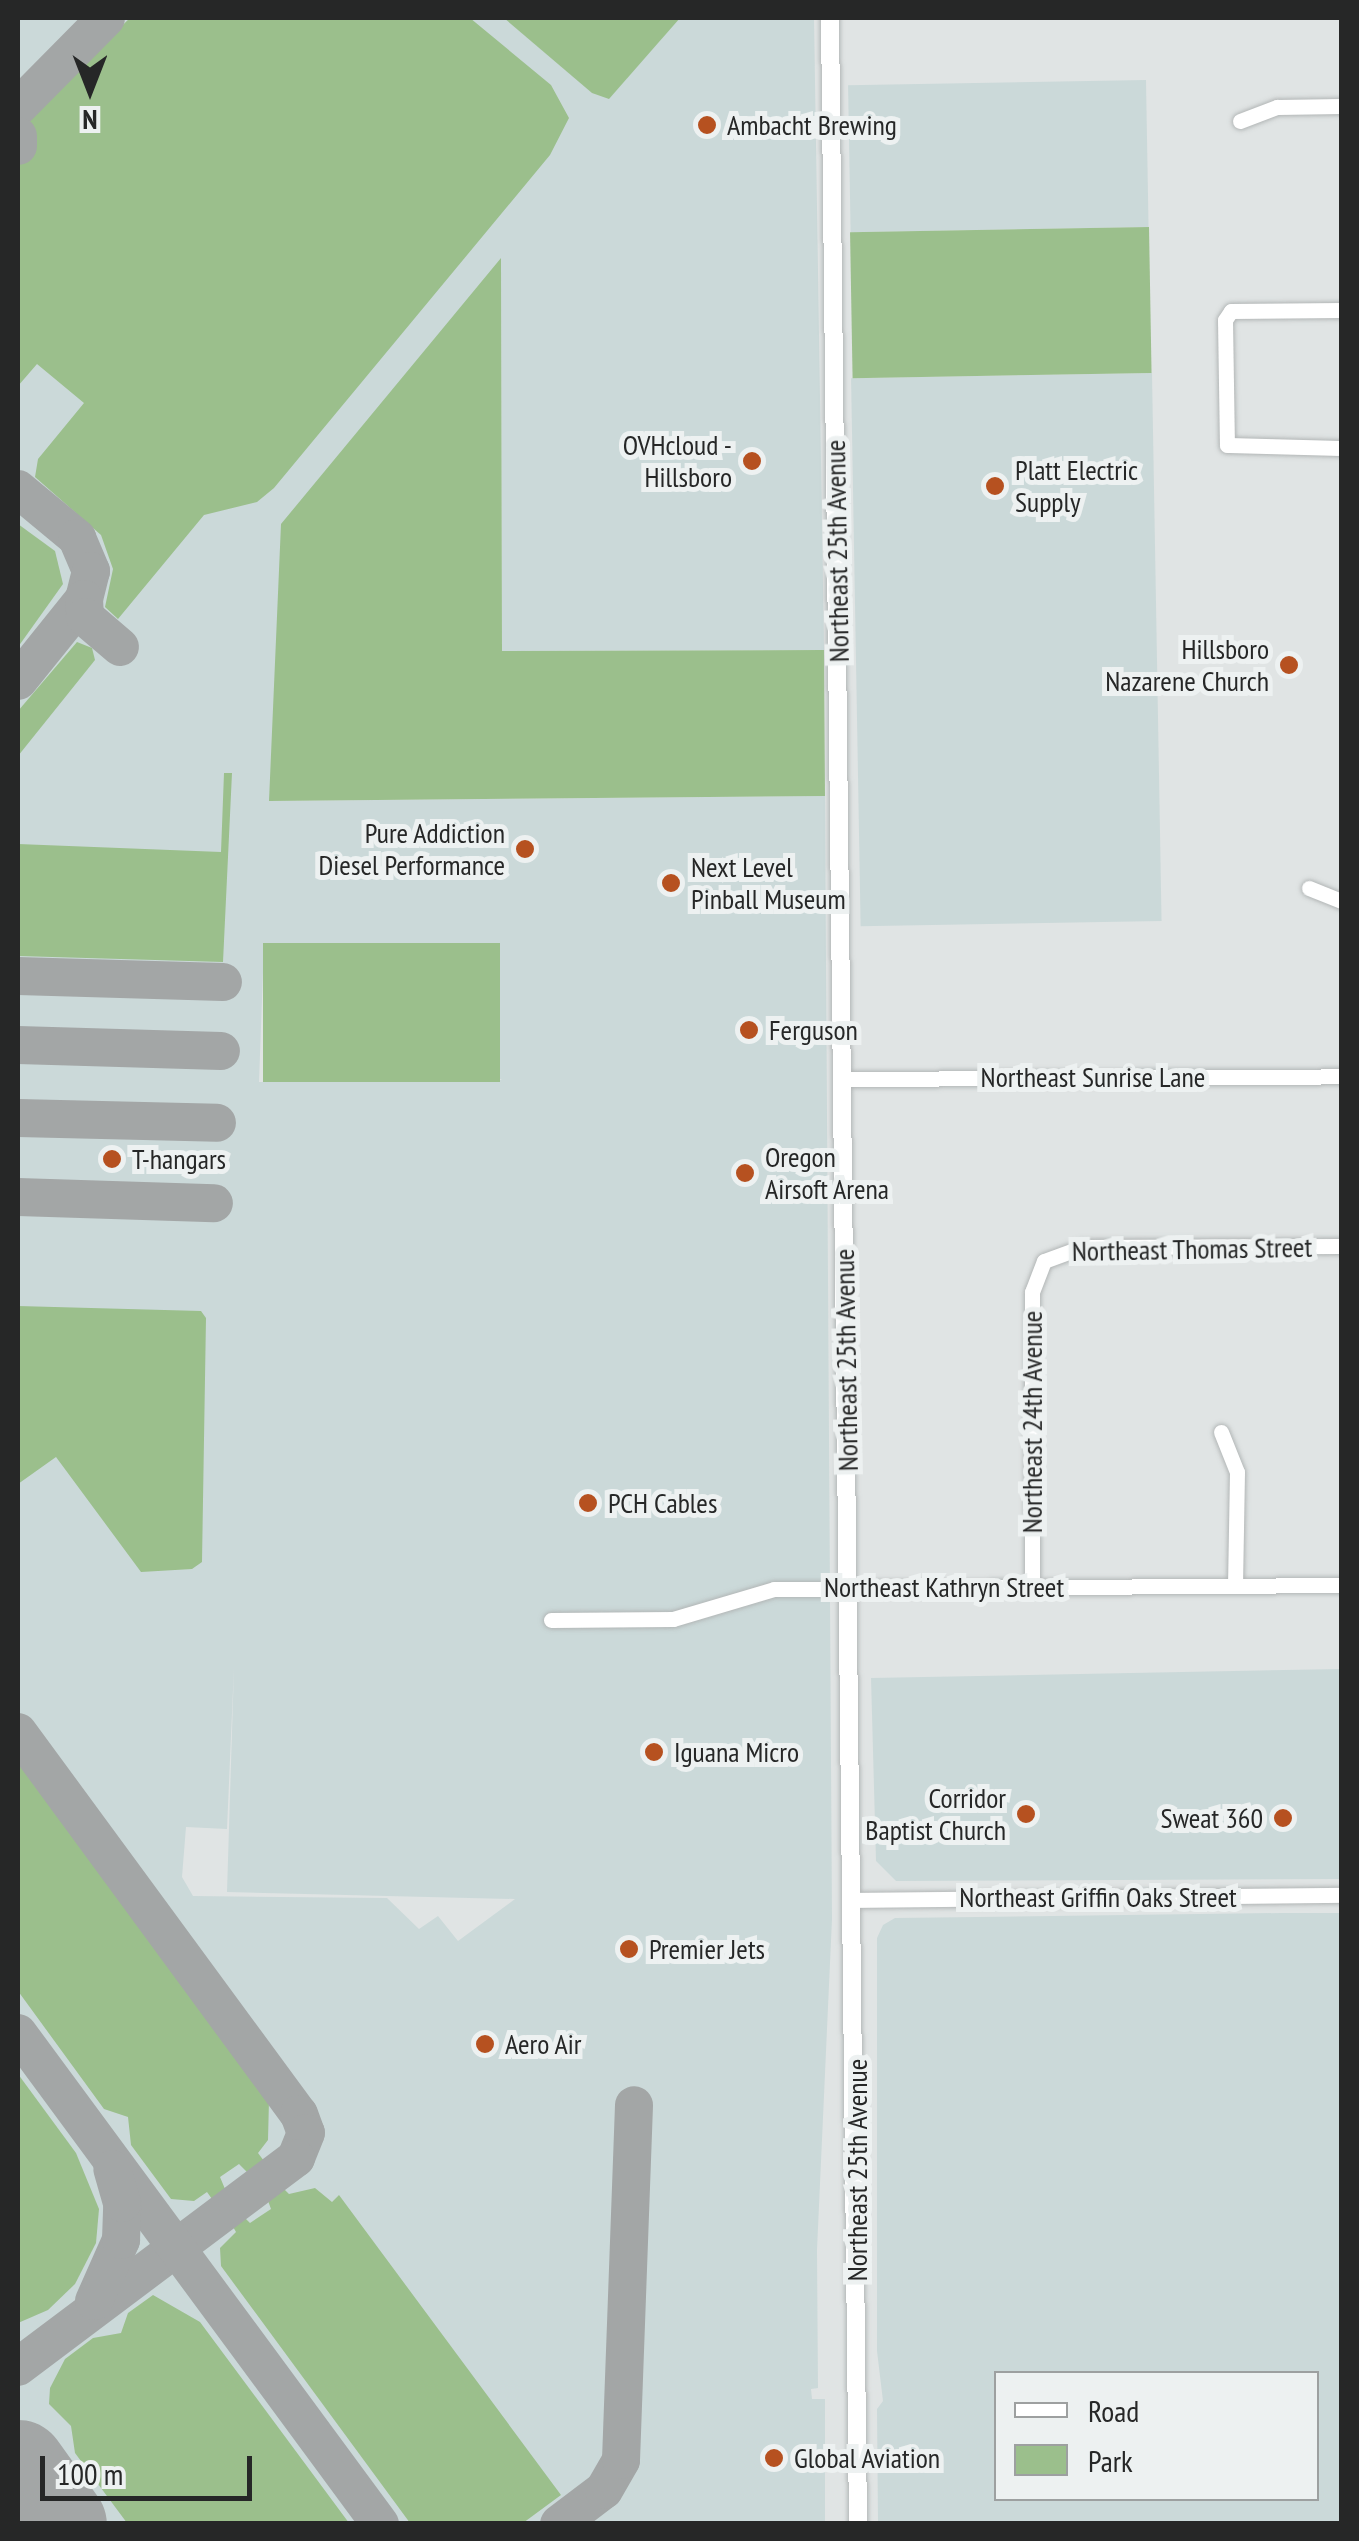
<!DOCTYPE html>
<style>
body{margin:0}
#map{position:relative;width:1359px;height:2541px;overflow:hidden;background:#e0e4e4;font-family:"PT Sans Narrow",sans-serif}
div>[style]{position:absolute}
.built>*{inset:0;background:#cbd9d9;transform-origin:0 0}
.green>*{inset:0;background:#9bbf8c;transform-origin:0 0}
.taxiway>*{height:38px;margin:-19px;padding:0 19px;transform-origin:19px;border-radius:19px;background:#a3a6a6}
.runway>*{height:95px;margin:-47.5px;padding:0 47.5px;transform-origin:47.5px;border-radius:47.5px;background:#a3a6a6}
.roads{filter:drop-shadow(0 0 2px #b2b6b6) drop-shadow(0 0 2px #b2b6b6)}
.minor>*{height:15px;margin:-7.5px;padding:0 7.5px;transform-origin:7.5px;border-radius:7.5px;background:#fff}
.major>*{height:18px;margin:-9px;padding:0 9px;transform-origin:9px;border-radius:9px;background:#fff}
.dots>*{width:28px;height:28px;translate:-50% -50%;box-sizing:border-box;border:5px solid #edf1f1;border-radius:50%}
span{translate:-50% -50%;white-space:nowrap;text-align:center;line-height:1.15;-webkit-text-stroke:10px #edf1f1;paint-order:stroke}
.poi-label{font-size:28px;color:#262727}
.left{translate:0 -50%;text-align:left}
.right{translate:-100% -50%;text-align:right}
.street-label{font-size:28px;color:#262727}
.frame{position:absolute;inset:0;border:20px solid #262727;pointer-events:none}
.legend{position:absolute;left:994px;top:2371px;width:325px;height:130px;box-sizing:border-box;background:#edf1f1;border:2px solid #9da0a0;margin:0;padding:12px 18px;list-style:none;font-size:30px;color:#262727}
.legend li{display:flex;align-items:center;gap:20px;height:50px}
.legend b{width:50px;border:2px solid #9da0a0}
.north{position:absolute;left:40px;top:40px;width:100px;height:100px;-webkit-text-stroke:8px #edf1f1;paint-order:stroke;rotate:180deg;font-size:28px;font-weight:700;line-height:40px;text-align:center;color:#262727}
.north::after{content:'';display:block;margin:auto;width:35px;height:45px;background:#262727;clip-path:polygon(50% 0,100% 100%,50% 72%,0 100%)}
.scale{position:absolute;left:40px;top:2456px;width:212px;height:45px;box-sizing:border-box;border:5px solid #262727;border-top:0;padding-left:12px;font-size:30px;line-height:35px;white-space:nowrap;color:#262727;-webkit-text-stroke:8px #edf1f1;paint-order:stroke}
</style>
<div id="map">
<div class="built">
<i style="clip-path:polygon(evenodd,18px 18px,814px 18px,824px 650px,502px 651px,501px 261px,271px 801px,825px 796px,832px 1919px,817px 2250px,818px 2388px,811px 2389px,812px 2399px,825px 2399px,825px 2523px,18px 2523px,18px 18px,264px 944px,502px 1080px,259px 1082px,264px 944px,18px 18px,234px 1667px,227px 1892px,515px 1899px,458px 1941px,438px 1916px,419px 1929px,387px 1898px,193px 1896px,182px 1877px,186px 1827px,227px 1829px,234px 1667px)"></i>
<i style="left:1146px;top:80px;width:147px;height:298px;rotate:89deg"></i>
<i style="left:1152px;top:373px;width:548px;height:301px;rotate:89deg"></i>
<i style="clip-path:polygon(1341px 1669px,1341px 1879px,896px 1881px,876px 1861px,871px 1678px)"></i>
<i style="clip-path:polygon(evenodd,1280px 1913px,1341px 1913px,1341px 2523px,878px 2523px,877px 2409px,883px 2401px,877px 2351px,877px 1938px,883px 1925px,895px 1918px,1280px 1913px,996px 2374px,1316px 2374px,1316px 2498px,996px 2498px,996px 2374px)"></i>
</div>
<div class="green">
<i style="clip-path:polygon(130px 18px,470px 18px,551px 85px,569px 118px,550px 155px,274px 488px,257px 502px,204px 515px,118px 619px,105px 607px,113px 569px,101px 535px,35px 477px,38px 459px,84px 403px,37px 364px,18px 386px,18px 173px,32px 112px)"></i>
<i style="clip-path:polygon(504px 18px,680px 18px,609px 99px,592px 93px)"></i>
<i style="left:1149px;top:227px;width:146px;height:299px;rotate:89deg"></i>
<i style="clip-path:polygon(501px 258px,502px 651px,824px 650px,825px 796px,269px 801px,281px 524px)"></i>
<i style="clip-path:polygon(18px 524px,55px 551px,63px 584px,18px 647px)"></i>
<i style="clip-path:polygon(77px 642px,92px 648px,95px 660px,18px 756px,18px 711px)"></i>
<i style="clip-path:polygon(224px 773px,232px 773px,223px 962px,18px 956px,18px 844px,221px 852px)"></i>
<i style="left:263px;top:943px;width:237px;height:139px"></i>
<i style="clip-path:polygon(18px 1306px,201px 1311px,206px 1318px,202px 1562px,192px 1569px,141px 1572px,56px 1457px,18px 1484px)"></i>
<i style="clip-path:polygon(18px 1754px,269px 2100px,268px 2140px,258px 2153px,264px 2161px,248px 2173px,239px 2164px,220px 2177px,225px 2189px,212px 2199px,207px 2192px,194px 2201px,171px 2199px,131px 2145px,128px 2117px,104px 2109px,18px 1991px)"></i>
<i style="clip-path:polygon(18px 2074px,76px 2153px,99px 2209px,96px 2243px,75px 2284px,48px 2310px,18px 2323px)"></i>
<i style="clip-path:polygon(282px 2187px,289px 2194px,315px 2188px,332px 2202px,339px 2195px,561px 2495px,523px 2523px,410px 2523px,221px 2266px,220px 2248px,236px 2232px,232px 2225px,243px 2216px,250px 2223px,271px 2209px,267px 2198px)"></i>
<i style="clip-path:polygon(153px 2295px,200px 2322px,349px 2523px,127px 2523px,75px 2453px,71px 2426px,49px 2404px,50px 2388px,65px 2359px,93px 2338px,121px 2333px,128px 2313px)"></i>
</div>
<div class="taxiway">
<i style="left:18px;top:107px;width:125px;rotate:-45.3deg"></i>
<i style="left:18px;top:136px;width:10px;rotate:90deg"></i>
<i style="left:18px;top:489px;width:77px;rotate:39.7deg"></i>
<i style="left:77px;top:538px;width:36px;rotate:67deg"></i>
<i style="left:91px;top:571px;width:29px;rotate:104deg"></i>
<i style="left:84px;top:599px;width:105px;rotate:128.8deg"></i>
<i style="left:84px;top:599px;width:18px;rotate:87deg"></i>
<i style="left:85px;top:617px;width:46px;rotate:40.6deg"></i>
<i style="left:18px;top:976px;width:205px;rotate:1.7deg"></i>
<i style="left:18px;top:1045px;width:203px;rotate:1.7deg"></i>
<i style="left:18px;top:1118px;width:199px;rotate:1.4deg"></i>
<i style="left:18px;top:1197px;width:196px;rotate:1.8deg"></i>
<i style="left:18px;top:1732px;width:474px;rotate:53.7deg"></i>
<i style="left:299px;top:2114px;width:20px;rotate:70deg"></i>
<i style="left:306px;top:2133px;width:27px;rotate:112deg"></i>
<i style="left:296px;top:2158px;width:348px;rotate:143.1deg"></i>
<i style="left:18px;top:2033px;width:610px;rotate:53.6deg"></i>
<i style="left:94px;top:2301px;width:67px;rotate:-66.1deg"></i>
<i style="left:121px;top:2240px;width:37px;rotate:-88deg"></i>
<i style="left:122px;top:2203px;width:35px;rotate:-106deg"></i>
<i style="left:559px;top:2524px;width:56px;rotate:-37.1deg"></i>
<i style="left:604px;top:2490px;width:34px;rotate:-60deg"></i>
<i style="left:621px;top:2460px;width:355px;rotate:-87.9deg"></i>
</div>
<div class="runway">
<i style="left:18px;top:2467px;width:70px;rotate:54.3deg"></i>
</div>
<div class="roads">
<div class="minor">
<i style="left:1240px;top:121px;width:40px;rotate:-21deg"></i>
<i style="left:1277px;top:107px;width:65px;rotate:-0.9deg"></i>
<i style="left:1342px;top:310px;width:111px;rotate:179.5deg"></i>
<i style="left:1231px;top:311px;width:11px;rotate:124deg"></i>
<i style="left:1225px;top:320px;width:125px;rotate:89.1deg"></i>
<i style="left:1227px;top:445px;width:115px;rotate:1.5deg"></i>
<i style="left:1309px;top:888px;width:35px;rotate:22deg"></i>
<i style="left:844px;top:1079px;width:498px;rotate:-0.3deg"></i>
<i style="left:1221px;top:1432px;width:43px;rotate:68.2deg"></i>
<i style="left:1237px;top:1472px;width:113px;rotate:91deg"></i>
<i style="left:1032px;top:1587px;width:295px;rotate:-90deg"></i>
<i style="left:1032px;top:1292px;width:33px;rotate:-69deg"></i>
<i style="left:1044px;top:1261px;width:40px;rotate:-20.2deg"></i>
<i style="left:1082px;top:1247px;width:260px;rotate:-0.2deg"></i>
<i style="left:551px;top:1620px;width:122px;rotate:-0.5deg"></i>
<i style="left:673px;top:1619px;width:105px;rotate:-16.5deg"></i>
<i style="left:774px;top:1589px;width:568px;rotate:-0.4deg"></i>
<i style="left:854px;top:1900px;width:488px;rotate:-0.6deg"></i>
</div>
<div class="major">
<i style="left:830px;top:18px;width:2506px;rotate:89.36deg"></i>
</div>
</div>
<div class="dots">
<i style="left:707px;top:125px;background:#b65120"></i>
<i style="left:752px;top:461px;background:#b65120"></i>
<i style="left:995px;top:486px;background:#b65120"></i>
<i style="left:1289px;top:665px;background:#b65120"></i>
<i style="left:525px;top:849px;background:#b65120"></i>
<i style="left:671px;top:883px;background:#b65120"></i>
<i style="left:749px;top:1030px;background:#b65120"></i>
<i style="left:112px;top:1159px;background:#b65120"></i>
<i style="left:745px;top:1173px;background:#b65120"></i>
<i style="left:588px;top:1503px;background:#b65120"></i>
<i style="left:654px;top:1752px;background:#b65120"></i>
<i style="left:1026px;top:1814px;background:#b65120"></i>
<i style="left:1283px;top:1818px;background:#b65120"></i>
<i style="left:629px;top:1949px;background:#b65120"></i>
<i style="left:485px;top:2044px;background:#b65120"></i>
<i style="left:774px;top:2458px;background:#b65120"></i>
</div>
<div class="poi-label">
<span class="left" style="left:727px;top:125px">Ambacht Brewing</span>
<span class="right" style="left:732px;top:461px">OVHcloud -<br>Hillsboro</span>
<span class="left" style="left:1015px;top:486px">Platt Electric<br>Supply</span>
<span class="right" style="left:1269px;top:665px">Hillsboro<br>Nazarene Church</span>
<span class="right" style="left:505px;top:849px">Pure Addiction<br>Diesel Performance</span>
<span class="left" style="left:691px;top:883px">Next Level<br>Pinball Museum</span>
<span class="left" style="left:769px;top:1030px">Ferguson</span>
<span class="left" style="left:765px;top:1173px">Oregon<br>Airsoft Arena</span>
<span class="left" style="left:132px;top:1159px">T-hangars</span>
<span class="left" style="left:608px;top:1503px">PCH Cables</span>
<span class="left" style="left:674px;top:1752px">Iguana Micro</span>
<span class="right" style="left:1006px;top:1814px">Corridor<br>Baptist Church</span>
<span class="right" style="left:1263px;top:1818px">Sweat 360</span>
<span class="left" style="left:649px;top:1949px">Premier Jets</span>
<span class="left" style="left:505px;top:2044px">Aero Air</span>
<span class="left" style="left:794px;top:2458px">Global Aviation</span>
</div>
<div class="street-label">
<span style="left:837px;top:551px;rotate:-91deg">Northeast 25th Avenue</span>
<span style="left:1093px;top:1077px">Northeast Sunrise Lane</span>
<span style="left:1192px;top:1249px;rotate:-1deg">Northeast Thomas Street</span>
<span style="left:846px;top:1360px;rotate:-91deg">Northeast 25th Avenue</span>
<span style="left:1032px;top:1422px;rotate:-90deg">Northeast 24th Avenue</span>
<span style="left:944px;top:1587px">Northeast Kathryn Street</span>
<span style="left:1098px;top:1897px">Northeast Griffin Oaks Street</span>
<span style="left:857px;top:2170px;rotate:-90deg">Northeast 25th Avenue</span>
</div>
<div class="frame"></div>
<ul class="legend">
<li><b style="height:12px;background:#fff"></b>Road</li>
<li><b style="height:28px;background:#9bbf8c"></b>Park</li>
</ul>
<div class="north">N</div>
<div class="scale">100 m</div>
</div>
